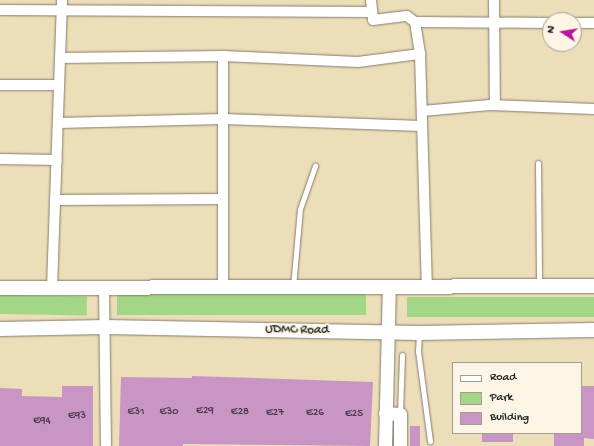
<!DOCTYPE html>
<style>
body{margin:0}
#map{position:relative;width:594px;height:446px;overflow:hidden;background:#eddeba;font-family:"Gochi Hand",sans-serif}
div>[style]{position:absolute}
.green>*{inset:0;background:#a3d787;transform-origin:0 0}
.building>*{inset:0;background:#c895c4;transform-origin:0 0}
.roads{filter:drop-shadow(0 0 1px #847d6b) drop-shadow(0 0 1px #847d6b)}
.service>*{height:5px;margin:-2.5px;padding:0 2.5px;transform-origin:2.5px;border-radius:2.5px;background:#fff}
.minor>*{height:10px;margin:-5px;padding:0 5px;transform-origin:5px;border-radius:5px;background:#fff}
.tertiary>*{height:13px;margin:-6.5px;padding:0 6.5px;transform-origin:6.5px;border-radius:6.5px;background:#fff}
.secondary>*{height:14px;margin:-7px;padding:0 7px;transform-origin:7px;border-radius:7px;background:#fff}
span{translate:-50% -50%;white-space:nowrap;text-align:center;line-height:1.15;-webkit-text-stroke:4px #fcf5e5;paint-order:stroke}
.number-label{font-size:11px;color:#473a46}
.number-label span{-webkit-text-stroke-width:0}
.street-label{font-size:13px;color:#1c1c1c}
.legend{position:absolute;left:452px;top:362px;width:130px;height:72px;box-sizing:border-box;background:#fcf5e5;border:1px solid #a29e95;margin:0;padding:5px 7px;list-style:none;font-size:12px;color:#1c1c1c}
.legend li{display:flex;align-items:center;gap:8px;height:20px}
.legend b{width:20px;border:1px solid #a29e95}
.north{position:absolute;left:542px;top:12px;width:40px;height:40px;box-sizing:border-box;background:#fcf5e5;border:1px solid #a29e95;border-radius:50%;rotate:282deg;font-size:11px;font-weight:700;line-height:16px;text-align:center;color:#1c1c1c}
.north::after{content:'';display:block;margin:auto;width:14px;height:18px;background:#b5179e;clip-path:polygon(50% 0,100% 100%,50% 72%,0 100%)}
</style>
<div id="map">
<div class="green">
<i style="left:117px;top:293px;width:249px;height:22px"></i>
<i style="left:0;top:295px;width:87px;height:19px;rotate:1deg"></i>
<i style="left:594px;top:297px;width:20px;height:187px;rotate:90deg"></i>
</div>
<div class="building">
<i style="clip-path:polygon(192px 376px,373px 382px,370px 446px,183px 444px,183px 446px,119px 446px,121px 377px,192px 378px)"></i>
<i style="clip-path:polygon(62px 386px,93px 386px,93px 446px,0 446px,0 388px,22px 389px,22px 396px,62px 397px)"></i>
<i style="clip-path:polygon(581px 386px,594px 386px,594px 439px,584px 438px,584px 446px,554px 446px,554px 433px,581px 433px)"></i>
<i style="left:410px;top:426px;width:10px;height:20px"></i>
<i style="left:482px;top:433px;width:31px;height:9px"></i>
</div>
<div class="roads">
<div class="service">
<i style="left:538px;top:163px;width:122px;rotate:89.5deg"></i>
<i style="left:293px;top:287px;width:78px;rotate:-84.9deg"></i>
<i style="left:300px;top:209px;width:46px;rotate:-70.8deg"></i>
<i style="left:419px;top:333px;width:18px;rotate:93deg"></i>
<i style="left:418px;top:351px;width:91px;rotate:82.4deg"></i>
<i style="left:400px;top:413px;width:58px;rotate:-88deg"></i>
</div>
<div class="minor">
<i style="left:371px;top:0;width:20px;rotate:84deg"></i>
<i style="left:373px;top:20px;width:34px;rotate:-7deg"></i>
<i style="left:407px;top:16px;width:10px;rotate:37deg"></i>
<i style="left:415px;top:22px;width:32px;rotate:81deg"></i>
<i style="left:420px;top:54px;width:232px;rotate:88.3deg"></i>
<i style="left:494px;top:0;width:105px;rotate:89.5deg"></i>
<i style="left:0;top:10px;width:372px;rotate:0.3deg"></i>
<i style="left:415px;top:22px;width:135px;rotate:0.4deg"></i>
<i style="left:574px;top:23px;width:20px"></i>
<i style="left:60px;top:58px;width:163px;rotate:-0.7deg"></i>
<i style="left:223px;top:56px;width:135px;rotate:2.5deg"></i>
<i style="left:358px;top:62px;width:63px;rotate:-7.4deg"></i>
<i style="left:0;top:85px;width:59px"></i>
<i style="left:422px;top:111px;width:68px;rotate:-5deg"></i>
<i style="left:490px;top:105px;width:104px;rotate:2.2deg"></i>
<i style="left:58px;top:123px;width:165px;rotate:-1.4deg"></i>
<i style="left:223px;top:119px;width:199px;rotate:2deg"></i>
<i style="left:0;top:159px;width:57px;rotate:1deg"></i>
<i style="left:55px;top:200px;width:168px;rotate:-0.3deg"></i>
<i style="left:104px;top:287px;width:159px;rotate:89.3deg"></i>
<i style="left:223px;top:287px;width:231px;rotate:-90deg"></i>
<i style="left:52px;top:288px;width:288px;rotate:-88deg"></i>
</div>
<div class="tertiary">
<i style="left:385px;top:413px;width:15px;rotate:4deg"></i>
<i style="left:400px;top:414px;width:32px;rotate:90deg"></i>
<i style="left:385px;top:446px;width:159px;rotate:-88.6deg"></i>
</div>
<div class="secondary">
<i style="left:0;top:288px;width:594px;rotate:-0.19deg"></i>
<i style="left:0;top:329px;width:105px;rotate:-1.1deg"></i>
<i style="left:105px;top:327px;width:314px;rotate:1.1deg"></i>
<i style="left:419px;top:333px;width:175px;rotate:-1deg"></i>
</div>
</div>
<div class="number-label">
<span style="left:205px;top:411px">E29</span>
<span style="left:136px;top:412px">E31</span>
<span style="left:169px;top:412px">E30</span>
<span style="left:240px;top:412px">E28</span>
<span style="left:275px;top:413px">E27</span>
<span style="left:315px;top:413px">E26</span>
<span style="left:354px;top:414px">E25</span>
<span style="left:77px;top:416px">E93</span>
<span style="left:42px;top:421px">E94</span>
</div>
<div class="street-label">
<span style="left:297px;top:331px;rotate:1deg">UDMC Road</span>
</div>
<ul class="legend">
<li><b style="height:5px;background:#fff"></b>Road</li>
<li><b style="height:11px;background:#a3d787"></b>Park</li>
<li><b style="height:11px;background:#c895c4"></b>Building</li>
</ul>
<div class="north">N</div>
</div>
